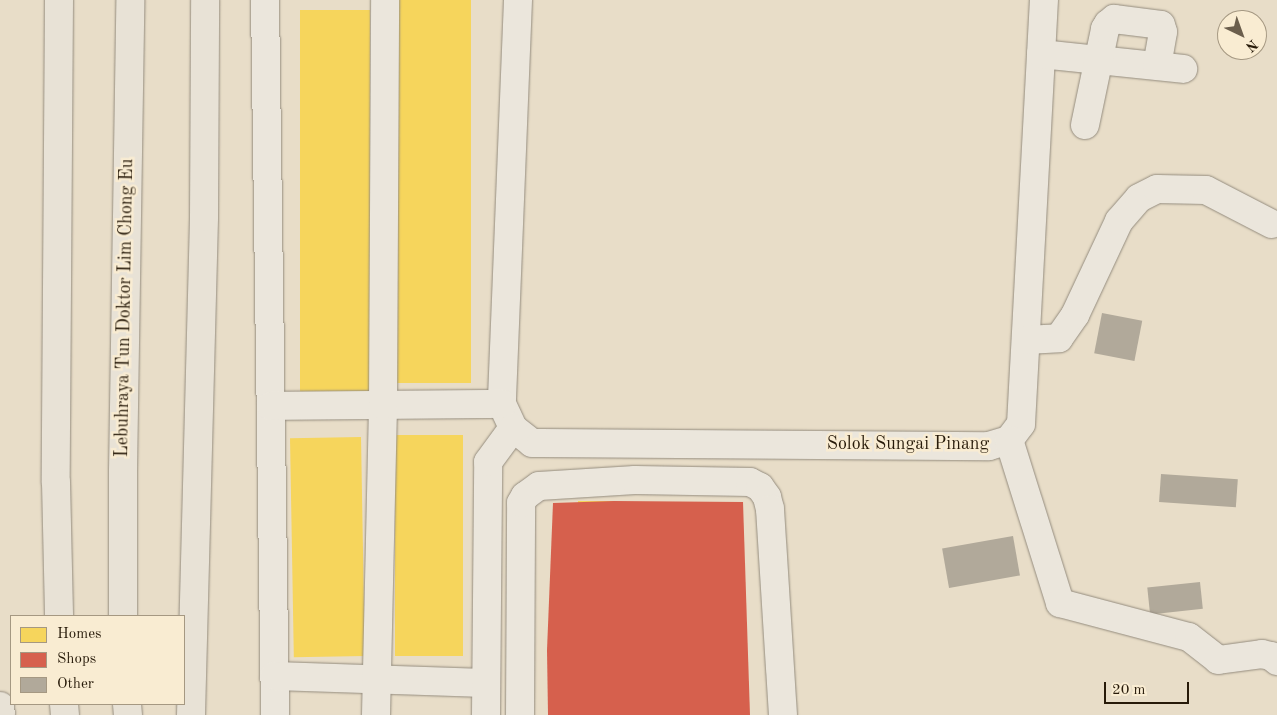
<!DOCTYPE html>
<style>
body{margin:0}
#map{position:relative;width:1277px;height:715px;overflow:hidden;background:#e8ddc8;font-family:"Old Standard TT",serif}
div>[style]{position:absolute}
.homes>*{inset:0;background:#f6d55c;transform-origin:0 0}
.shops>*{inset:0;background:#d6604d}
.building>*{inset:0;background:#b1a99a;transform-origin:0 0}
.roads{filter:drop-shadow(0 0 1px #948c7e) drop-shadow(0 0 1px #948c7e)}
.minor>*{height:28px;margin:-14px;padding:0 14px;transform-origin:14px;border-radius:14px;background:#ebe6dc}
.highway>*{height:28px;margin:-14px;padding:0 14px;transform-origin:14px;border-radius:14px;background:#e8e2d6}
span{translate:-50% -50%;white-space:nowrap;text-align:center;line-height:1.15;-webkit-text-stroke:5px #f9ecd2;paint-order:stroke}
.street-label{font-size:18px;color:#271a09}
.legend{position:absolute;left:10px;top:615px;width:175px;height:90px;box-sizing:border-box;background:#f9ecd2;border:1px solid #a59882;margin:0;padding:6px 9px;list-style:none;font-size:15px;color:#271a09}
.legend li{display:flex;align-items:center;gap:10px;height:25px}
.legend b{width:25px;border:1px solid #a59882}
.north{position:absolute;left:1217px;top:10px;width:50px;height:50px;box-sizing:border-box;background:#f9ecd2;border:1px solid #a59882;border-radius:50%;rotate:138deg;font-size:14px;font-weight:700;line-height:20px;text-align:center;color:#271a09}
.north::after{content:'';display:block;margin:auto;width:18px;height:22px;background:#6b5e4c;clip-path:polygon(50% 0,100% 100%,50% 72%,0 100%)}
.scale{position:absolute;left:1104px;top:682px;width:85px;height:22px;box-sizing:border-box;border:2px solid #271a09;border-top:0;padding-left:6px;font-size:15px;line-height:18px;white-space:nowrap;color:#271a09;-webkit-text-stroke:4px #f9ecd2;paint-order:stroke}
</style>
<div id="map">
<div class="homes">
<i style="left:471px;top:0;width:383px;height:75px;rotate:90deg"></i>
<i style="left:300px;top:10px;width:70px;height:383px"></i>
<i style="left:395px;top:435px;width:68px;height:221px"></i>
<i style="left:361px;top:437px;width:219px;height:71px;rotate:89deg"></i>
<i style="clip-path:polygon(578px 501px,614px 501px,614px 513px,626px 513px,627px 504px,638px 504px,638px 512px,651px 513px,651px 502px,687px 502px,686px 571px,639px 571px,639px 576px,654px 576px,654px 585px,637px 586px,637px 591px,686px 590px,685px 661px,645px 661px,645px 652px,637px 652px,637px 664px,683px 665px,683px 701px,679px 701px,679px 705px,641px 707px,641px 678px,638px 678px,638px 702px,624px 702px,625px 676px,620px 677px,620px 707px,588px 707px,588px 702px,584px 703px,582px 665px,624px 664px,625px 651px,616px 651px,617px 658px,579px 658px,579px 596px,616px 595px,616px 569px,578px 570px)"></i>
</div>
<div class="shops">
<i style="clip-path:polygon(614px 501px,743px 502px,750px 715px,548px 715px,547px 650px,553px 503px)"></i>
</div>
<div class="building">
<i style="left:1102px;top:313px;width:41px;height:41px;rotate:11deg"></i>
<i style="left:1161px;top:474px;width:77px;height:28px;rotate:4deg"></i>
<i style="left:1013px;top:536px;width:40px;height:72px;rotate:80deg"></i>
<i style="left:1200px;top:582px;width:27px;height:53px;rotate:84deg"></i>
</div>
<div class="roads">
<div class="minor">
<i style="left:265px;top:0;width:715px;rotate:89.2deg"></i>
<i style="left:518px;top:0;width:404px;rotate:92.3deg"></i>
<i style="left:502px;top:404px;width:26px;rotate:65deg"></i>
<i style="left:513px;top:428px;width:24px;rotate:38deg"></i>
<i style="left:532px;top:443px;width:9px"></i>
<i style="left:541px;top:443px;width:448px;rotate:0.4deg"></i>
<i style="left:989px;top:446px;width:21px;rotate:-17deg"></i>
<i style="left:1009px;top:440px;width:20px;rotate:-53deg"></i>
<i style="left:1021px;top:424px;width:425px;rotate:-86.9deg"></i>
<i style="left:1041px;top:54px;width:143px;rotate:6deg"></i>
<i style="left:1085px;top:125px;width:98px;rotate:-78.2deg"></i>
<i style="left:1105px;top:29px;width:6px;rotate:-59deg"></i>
<i style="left:1108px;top:24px;width:8px;rotate:-40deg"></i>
<i style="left:1114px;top:19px;width:47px;rotate:7.3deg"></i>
<i style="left:1161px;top:25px;width:7px;rotate:74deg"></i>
<i style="left:1163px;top:32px;width:34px;rotate:100deg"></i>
<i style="left:1026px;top:340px;width:33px;rotate:-3deg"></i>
<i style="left:1059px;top:338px;width:28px;rotate:-55deg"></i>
<i style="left:1075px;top:315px;width:104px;rotate:-64.9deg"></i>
<i style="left:1119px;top:221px;width:30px;rotate:-49deg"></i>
<i style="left:1139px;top:198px;width:20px;rotate:-27deg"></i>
<i style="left:1157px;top:189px;width:49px;rotate:1.2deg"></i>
<i style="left:1206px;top:190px;width:74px;rotate:27.3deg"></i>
<i style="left:271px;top:406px;width:231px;rotate:-0.5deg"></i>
<i style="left:1009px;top:440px;width:171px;rotate:72.6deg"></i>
<i style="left:1060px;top:603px;width:133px;rotate:14.8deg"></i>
<i style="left:1189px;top:637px;width:37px;rotate:38deg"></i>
<i style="left:1218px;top:660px;width:44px;rotate:-7.8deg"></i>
<i style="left:1262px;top:654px;width:9px;rotate:13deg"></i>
<i style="left:1271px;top:656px;width:8px;rotate:40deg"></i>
<i style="left:274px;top:676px;width:212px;rotate:1.9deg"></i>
<i style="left:376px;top:715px;width:310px;rotate:-88.7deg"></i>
<i style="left:383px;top:405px;width:405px;rotate:-89.7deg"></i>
<i style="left:486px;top:715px;width:253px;rotate:-89.5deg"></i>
<i style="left:488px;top:462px;width:42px;rotate:-53.7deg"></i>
<i style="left:520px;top:715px;width:212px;rotate:-89.7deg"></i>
<i style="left:521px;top:503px;width:8px;rotate:-60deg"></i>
<i style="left:525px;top:496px;width:17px;rotate:-36deg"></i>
<i style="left:539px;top:486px;width:96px;rotate:-3.6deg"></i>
<i style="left:635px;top:480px;width:115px;rotate:1deg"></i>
<i style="left:750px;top:482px;width:11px;rotate:27deg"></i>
<i style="left:760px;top:487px;width:12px;rotate:55deg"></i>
<i style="left:767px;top:497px;width:12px;rotate:76deg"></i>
<i style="left:770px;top:509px;width:206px;rotate:86.4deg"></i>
</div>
<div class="highway">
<i style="left:59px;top:0;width:482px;rotate:90.4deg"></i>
<i style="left:56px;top:482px;width:134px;rotate:88.7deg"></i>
<i style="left:123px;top:616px;width:145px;rotate:-90deg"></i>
<i style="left:123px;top:471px;width:471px;rotate:-89.1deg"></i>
<i style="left:64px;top:704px;width:11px;rotate:85deg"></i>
<i style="left:127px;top:704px;width:11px;rotate:85deg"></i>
<i style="left:0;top:706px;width:9px;rotate:84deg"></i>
<i style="left:191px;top:715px;width:498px;rotate:-88.5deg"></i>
<i style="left:204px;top:217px;width:217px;rotate:-89.7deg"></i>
</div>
</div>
<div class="street-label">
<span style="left:125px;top:308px;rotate:-89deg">Lebuhraya Tun Doktor Lim Chong Eu</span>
<span style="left:908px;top:444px">Solok Sungai Pinang</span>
</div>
<ul class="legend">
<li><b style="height:14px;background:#f6d55c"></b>Homes</li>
<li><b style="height:14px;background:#d6604d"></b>Shops</li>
<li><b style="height:14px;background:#b1a99a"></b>Other</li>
</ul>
<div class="north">N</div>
<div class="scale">20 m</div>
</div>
